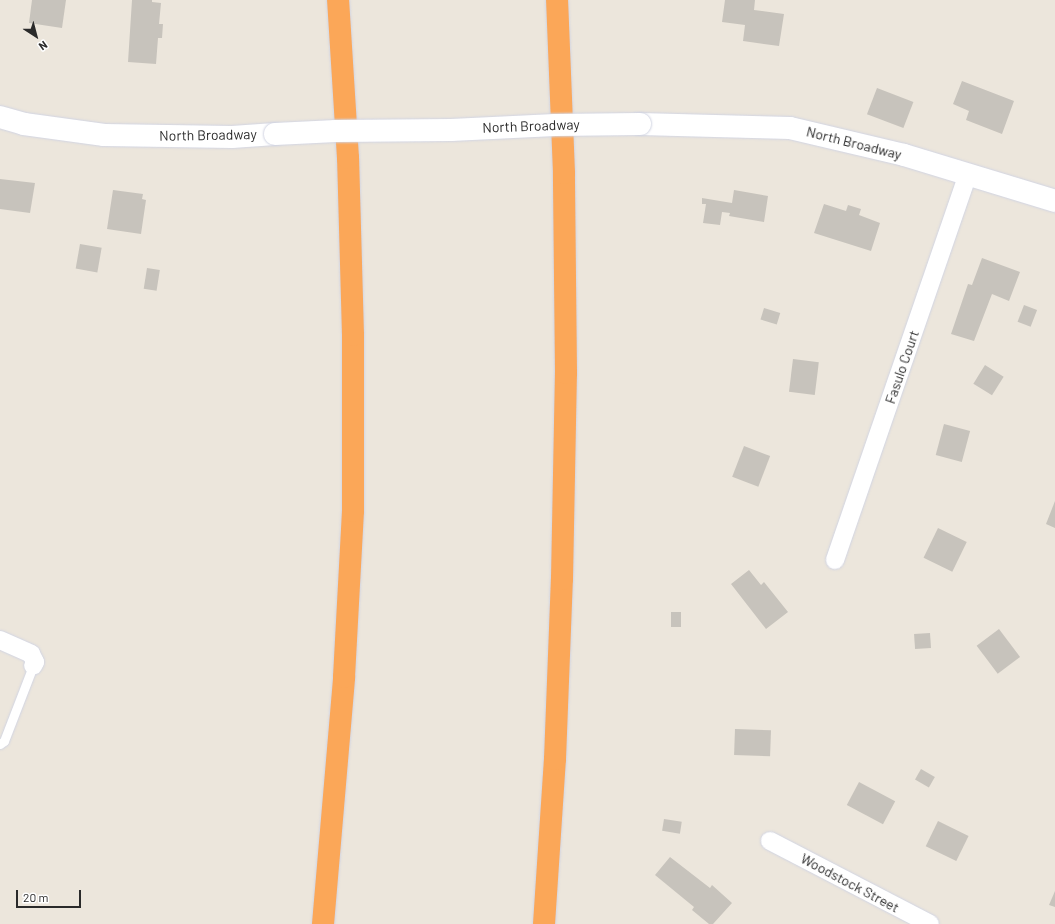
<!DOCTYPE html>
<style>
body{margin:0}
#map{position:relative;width:1055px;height:924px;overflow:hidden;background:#ece6dc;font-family:Barlow,sans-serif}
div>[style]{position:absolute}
.building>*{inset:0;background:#c7c3bc;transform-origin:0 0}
.roads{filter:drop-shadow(0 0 1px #d1d4e2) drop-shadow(0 0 1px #d1d4e2)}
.lane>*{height:9px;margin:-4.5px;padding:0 4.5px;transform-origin:4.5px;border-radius:4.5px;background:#fff}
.street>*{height:18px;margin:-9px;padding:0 9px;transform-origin:9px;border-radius:9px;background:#fff}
.secondary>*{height:22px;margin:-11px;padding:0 11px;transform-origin:11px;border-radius:11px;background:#fff}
.highway>*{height:22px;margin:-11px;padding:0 11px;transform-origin:11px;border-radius:11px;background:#fba758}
.bridges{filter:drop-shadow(0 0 1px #d1d4e2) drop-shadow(0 0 1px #d1d4e2)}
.secondary-bridge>*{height:22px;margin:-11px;padding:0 11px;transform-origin:11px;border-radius:11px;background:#fff}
span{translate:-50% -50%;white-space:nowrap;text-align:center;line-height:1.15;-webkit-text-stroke:3px #fff;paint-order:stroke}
.street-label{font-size:14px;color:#2a2a2a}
.north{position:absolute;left:16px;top:16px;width:40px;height:40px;-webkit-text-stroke:3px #fff;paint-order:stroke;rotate:144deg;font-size:11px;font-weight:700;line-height:16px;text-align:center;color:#2a2a2a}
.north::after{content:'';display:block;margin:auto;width:14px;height:18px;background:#2a2a2a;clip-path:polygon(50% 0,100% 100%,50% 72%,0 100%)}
.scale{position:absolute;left:16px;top:890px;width:65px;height:18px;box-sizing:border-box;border:2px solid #2a2a2a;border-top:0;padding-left:5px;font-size:12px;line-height:14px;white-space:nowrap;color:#2a2a2a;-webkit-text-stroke:3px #fff;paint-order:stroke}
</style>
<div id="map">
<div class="building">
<i style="clip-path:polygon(32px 0,66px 0,62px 28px,29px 23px)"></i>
<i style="clip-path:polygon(132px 0,152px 0,152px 2px,161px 3px,159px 24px,163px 24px,162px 38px,158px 38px,156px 64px,128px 62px)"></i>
<i style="clip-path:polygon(725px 0,755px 0,754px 10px,784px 14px,779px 46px,743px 41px,745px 25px,722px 22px)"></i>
<i style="clip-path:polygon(962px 81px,1014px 101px,1002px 134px,966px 120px,969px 111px,953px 104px)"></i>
<i style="left:877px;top:88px;width:39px;height:28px;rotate:21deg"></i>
<i style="clip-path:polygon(0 179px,35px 183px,30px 213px,0 209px)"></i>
<i style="clip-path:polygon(113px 190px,143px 194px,142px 199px,146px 200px,141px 234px,107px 229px)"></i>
<i style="clip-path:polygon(734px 190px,768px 196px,764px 222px,729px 216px,730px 213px,722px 212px,720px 225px,703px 223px,706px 204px,702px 204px,702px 198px,732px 203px)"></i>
<i style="clip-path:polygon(824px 204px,846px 211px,848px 205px,861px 209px,859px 215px,880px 223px,871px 251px,814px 233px)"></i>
<i style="left:80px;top:244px;width:22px;height:25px;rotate:10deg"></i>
<i style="clip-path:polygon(982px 258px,1020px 272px,1009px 301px,992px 294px,974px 341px,951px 334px,968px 284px,972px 285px)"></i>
<i style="left:147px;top:268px;width:13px;height:21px;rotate:9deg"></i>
<i style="left:1024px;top:305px;width:14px;height:18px;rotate:21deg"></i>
<i style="left:764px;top:308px;width:17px;height:12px;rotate:17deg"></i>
<i style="left:793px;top:359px;width:26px;height:33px;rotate:7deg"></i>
<i style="left:985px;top:365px;width:22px;height:22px;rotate:32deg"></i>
<i style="left:944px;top:424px;width:27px;height:32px;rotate:15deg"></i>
<i style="left:744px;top:446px;width:28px;height:33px;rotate:21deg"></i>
<i style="clip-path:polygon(1055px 501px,1055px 528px,1046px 524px)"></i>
<i style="left:938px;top:528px;width:32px;height:33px;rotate:26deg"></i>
<i style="clip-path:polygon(749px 570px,761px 585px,764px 582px,788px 612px,766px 629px,731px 584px)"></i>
<i style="left:671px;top:612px;width:10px;height:15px"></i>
<i style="left:999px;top:629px;width:35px;height:28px;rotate:53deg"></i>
<i style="left:930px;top:633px;width:15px;height:16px;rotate:86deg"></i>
<i style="left:735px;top:729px;width:36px;height:26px;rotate:2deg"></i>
<i style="left:921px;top:769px;width:16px;height:12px;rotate:30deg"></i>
<i style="left:859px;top:782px;width:41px;height:26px;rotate:28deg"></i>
<i style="left:664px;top:819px;width:18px;height:12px;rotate:9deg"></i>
<i style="left:938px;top:821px;width:34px;height:28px;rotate:26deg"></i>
<i style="clip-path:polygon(670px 857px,710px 888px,712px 885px,732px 903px,713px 924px,709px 924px,692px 910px,694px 907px,655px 875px)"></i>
<i style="clip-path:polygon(1055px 891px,1055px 907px,1049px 905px)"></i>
</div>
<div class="roads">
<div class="lane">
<i style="left:0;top:744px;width:5px;rotate:-37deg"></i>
<i style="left:4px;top:741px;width:80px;rotate:-68.9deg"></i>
</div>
<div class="street">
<i style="left:835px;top:560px;width:408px;rotate:-71deg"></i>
<i style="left:0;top:640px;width:34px;rotate:24deg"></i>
<i style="left:31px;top:654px;width:9px;rotate:63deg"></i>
<i style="left:35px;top:662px;width:4px;rotate:117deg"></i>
<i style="left:770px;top:841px;width:180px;rotate:27.4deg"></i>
</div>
<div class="secondary">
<i style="left:0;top:117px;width:25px;rotate:16deg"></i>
<i style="left:24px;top:124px;width:81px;rotate:7.8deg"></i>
<i style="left:104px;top:135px;width:128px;rotate:0.9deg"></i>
<i style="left:232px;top:137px;width:43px;rotate:-4deg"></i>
<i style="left:640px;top:124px;width:150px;rotate:1.5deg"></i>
<i style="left:790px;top:128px;width:117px;rotate:13.3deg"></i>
<i style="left:904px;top:155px;width:158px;rotate:16.9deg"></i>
</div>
<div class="highway">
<i style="left:323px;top:924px;width:248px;rotate:-85.1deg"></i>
<i style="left:344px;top:677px;width:166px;rotate:-86.9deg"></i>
<i style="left:353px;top:511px;width:176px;rotate:-90deg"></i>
<i style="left:353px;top:335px;width:177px;rotate:-91.6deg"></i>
<i style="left:348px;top:158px;width:158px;rotate:-93.6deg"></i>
<i style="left:544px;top:924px;width:165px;rotate:-86.2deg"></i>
<i style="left:555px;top:759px;width:180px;rotate:-87.8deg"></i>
<i style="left:562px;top:579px;width:206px;rotate:-88.9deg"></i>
<i style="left:566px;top:373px;width:200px;rotate:-90.6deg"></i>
<i style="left:564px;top:173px;width:173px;rotate:-92.3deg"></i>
</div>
</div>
<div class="bridges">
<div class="secondary-bridge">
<i style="left:275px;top:134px;width:61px;rotate:-2.8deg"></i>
<i style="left:336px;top:131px;width:115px;rotate:-0.5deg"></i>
<i style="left:451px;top:130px;width:104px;rotate:-2.8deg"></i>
<i style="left:555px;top:125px;width:85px;rotate:-0.7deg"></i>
</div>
</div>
<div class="street-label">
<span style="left:531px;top:126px;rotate:-2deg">North Broadway</span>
<span style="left:208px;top:135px;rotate:-1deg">North Broadway</span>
<span style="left:854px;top:143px;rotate:14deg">North Broadway</span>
<span style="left:902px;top:367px;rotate:-71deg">Fasulo Court</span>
<span style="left:850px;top:883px;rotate:28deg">Woodstock Street</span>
</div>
<div class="north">N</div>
<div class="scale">20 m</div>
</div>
